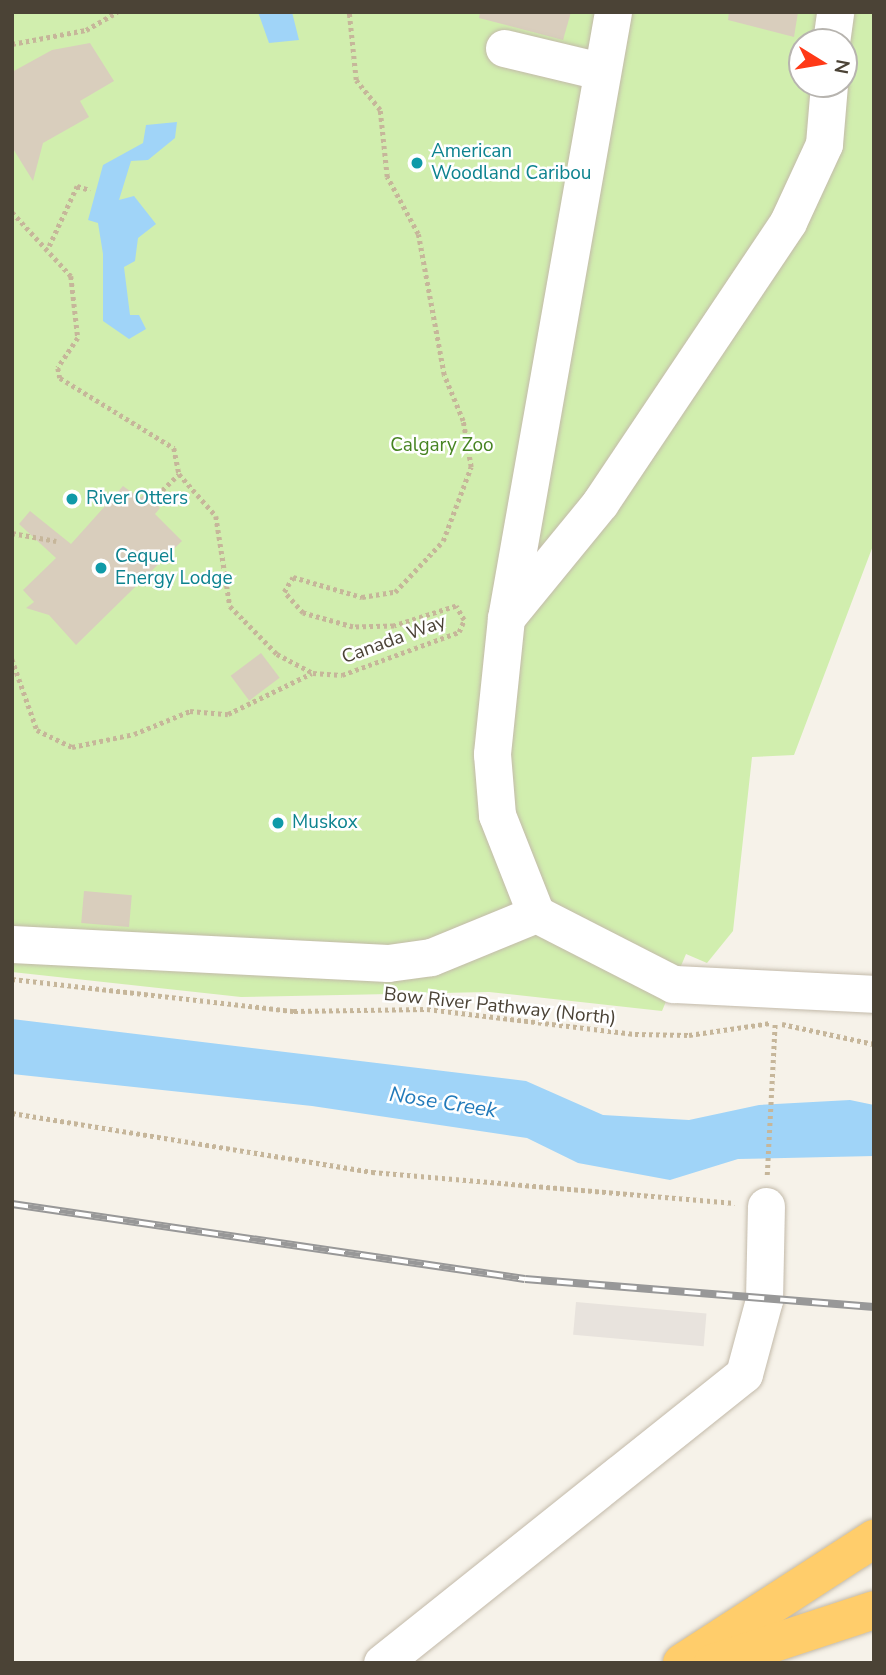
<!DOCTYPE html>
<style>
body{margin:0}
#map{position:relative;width:886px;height:1675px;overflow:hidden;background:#f6f2e9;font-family:"Nunito Sans",sans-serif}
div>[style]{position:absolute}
.industrial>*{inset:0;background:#e8e3dd;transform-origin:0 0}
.green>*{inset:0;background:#d1eeae}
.water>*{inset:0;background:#a0d4f8}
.building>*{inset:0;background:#d9cebd;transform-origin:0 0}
.path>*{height:4.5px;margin-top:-2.25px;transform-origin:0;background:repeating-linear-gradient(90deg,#c6b69a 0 3.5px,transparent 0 7px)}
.roads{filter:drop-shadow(0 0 2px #c3baaa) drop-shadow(0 0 2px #c3baaa)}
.minor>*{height:37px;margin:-18.5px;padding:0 18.5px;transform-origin:18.5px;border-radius:18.5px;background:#fff}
.highway>*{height:38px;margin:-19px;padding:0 19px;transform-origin:19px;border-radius:19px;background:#ffcd6b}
.rail>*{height:8px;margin-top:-4px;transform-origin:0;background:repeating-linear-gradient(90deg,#fff 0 16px,#989898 0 32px);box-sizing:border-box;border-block:2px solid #989898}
.dots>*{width:19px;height:19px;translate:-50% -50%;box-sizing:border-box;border:4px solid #fff;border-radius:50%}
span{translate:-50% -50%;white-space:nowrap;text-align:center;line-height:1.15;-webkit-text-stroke:5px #fff;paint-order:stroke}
.culture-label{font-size:19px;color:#0d838f}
.left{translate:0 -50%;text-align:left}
.park-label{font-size:19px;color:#478422}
.street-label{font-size:19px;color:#4b4336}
.water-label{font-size:21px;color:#227aba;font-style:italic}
.frame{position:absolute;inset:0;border:14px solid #4b4336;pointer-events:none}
.north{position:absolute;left:788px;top:28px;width:70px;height:70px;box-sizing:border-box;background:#fff;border:2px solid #b7b4af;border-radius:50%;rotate:101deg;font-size:19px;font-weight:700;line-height:28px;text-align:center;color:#4b4336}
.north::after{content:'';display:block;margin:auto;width:24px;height:32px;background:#ff3917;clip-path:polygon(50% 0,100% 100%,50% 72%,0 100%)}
</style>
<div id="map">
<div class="industrial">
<i style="left:576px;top:1302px;width:131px;height:33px;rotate:5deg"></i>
</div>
<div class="green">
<i style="clip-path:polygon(evenodd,12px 12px,874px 12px,874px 543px,794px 755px,752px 757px,733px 931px,707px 963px,686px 954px,662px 1011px,489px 992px,241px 997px,12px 972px,12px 12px,802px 42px,844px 42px,844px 84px,802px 84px,802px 42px)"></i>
</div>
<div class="water">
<i style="clip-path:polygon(258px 12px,292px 12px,299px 40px,269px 43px)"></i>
<i style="clip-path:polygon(177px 122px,175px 138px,148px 160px,131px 161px,119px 200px,134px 196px,156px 224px,138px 238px,135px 261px,124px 267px,130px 315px,139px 315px,146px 329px,129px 339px,103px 321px,103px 254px,98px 223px,88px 220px,103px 165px,143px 143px,146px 125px)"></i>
<i style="clip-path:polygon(12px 1019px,526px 1081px,603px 1115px,689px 1120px,759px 1105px,850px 1100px,874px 1105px,874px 1156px,738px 1159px,670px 1180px,578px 1163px,527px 1138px,312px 1106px,12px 1074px)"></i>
</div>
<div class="building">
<i style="clip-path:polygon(480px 12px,571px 12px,563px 40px,479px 18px)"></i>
<i style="clip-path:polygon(729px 12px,798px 12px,794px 37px,728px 20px)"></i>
<i style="clip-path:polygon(90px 43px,114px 81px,80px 101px,89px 117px,43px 143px,33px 181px,12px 147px,12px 72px,52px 50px)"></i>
<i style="clip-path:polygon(123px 486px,140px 498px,146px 493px,160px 508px,155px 514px,182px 541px,76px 645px,49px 615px,26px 608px,34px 602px,23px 590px,56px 558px,19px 524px,30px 511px,71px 544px)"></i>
<i style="left:261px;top:653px;width:31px;height:38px;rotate:53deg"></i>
<i style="left:84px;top:891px;width:48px;height:32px;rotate:5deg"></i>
</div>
<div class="path">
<i style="left:12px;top:44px;width:75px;rotate:-10.7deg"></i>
<i style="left:86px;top:30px;width:36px;rotate:-30deg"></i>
<i style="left:12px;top:212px;width:87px;rotate:47.3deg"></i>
<i style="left:71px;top:276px;width:62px;rotate:83.6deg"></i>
<i style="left:78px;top:338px;width:36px;rotate:124deg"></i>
<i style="left:58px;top:368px;width:10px;rotate:79deg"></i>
<i style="left:60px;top:378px;width:134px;rotate:31.6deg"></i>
<i style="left:174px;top:448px;width:26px;rotate:79deg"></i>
<i style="left:179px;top:474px;width:56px;rotate:48.6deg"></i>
<i style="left:216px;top:516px;width:91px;rotate:81.2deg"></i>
<i style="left:230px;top:606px;width:67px;rotate:45.6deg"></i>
<i style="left:277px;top:654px;width:41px;rotate:27.8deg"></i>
<i style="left:313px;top:673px;width:29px;rotate:4deg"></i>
<i style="left:342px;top:675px;width:125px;rotate:-20.2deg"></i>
<i style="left:459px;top:632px;width:13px;rotate:-67deg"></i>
<i style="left:464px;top:620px;width:16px;rotate:-120deg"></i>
<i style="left:456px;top:606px;width:65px;rotate:162.1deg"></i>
<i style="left:394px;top:626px;width:41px;rotate:178.6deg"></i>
<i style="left:353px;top:627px;width:52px;rotate:-164.4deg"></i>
<i style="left:303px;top:613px;width:28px;rotate:-132deg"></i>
<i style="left:284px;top:592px;width:17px;rotate:-59deg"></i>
<i style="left:293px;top:577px;width:72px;rotate:16.2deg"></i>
<i style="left:362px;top:597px;width:33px;rotate:-9deg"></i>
<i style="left:395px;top:592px;width:70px;rotate:-46.7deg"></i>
<i style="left:443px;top:541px;width:79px;rotate:-69.3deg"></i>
<i style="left:471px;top:467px;width:47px;rotate:-99.9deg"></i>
<i style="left:463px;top:421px;width:50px;rotate:-112.4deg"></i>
<i style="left:444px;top:375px;width:143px;rotate:-100.4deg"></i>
<i style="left:418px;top:234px;width:65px;rotate:-118.5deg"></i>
<i style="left:387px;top:177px;width:67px;rotate:-96deg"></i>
<i style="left:380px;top:110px;width:38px;rotate:-129deg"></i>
<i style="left:356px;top:80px;width:68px;rotate:-95.9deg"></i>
<i style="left:49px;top:246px;width:66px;rotate:-65deg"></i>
<i style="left:77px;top:186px;width:14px;rotate:17deg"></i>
<i style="left:152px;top:500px;width:37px;rotate:-44deg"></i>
<i style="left:12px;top:533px;width:45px;rotate:10.3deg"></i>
<i style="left:12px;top:659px;width:75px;rotate:70.6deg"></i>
<i style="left:37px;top:730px;width:39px;rotate:26deg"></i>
<i style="left:72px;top:747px;width:63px;rotate:-11.8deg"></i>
<i style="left:134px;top:734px;width:61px;rotate:-22.3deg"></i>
<i style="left:190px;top:711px;width:38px;rotate:5deg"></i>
<i style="left:228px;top:714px;width:93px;rotate:-26deg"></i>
<i style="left:12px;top:979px;width:284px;rotate:6.5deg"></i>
<i style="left:294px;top:1011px;width:133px;rotate:-0.9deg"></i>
<i style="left:427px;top:1009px;width:209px;rotate:6.9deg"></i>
<i style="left:635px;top:1034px;width:54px;rotate:1.1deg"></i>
<i style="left:689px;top:1035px;width:82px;rotate:-8.4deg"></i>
<i style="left:782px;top:1024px;width:94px;rotate:12.3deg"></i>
<i style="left:12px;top:1113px;width:365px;rotate:9.3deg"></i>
<i style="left:372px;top:1172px;width:364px;rotate:4.9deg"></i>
<i style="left:767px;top:1175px;width:153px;rotate:-87deg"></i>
</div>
<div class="roads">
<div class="minor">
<i style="left:613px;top:12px;width:615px;rotate:100.01deg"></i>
<i style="left:506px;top:618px;width:137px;rotate:95.9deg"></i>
<i style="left:492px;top:754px;width:61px;rotate:85.3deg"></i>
<i style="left:497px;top:815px;width:106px;rotate:68.5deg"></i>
<i style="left:536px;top:914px;width:154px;rotate:27.1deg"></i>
<i style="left:673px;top:984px;width:201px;rotate:2.8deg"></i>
<i style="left:831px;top:42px;width:30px;rotate:-82deg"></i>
<i style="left:504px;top:48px;width:99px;rotate:13.5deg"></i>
<i style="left:506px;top:618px;width:149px;rotate:-50.7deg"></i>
<i style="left:600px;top:503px;width:338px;rotate:-56.2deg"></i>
<i style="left:788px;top:222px;width:86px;rotate:-65.2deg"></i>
<i style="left:824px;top:144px;width:60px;rotate:-85.2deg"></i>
<i style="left:12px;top:944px;width:376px;rotate:2.9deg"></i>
<i style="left:388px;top:963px;width:43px;rotate:-7.9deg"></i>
<i style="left:431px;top:957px;width:113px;rotate:-22.3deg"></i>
<i style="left:382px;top:1663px;width:463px;rotate:-38.6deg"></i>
<i style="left:744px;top:1374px;width:77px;rotate:-74.9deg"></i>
<i style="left:764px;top:1300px;width:94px;rotate:-88.8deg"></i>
</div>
<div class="highway">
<i style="left:682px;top:1663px;width:229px;rotate:-32.9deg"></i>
<i style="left:713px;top:1663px;width:169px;rotate:-18.2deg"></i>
</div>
</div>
<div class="rail">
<i style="left:12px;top:1204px;width:518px;rotate:8.32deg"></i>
<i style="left:525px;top:1279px;width:350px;rotate:4.6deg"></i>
</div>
<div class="dots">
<i style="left:417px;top:163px;background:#0f9aa8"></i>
<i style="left:72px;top:499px;background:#0f9aa8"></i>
<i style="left:101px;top:568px;background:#0f9aa8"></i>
<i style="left:278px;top:823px;background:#0f9aa8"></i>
</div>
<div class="culture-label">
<span class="left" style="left:431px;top:163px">American<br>Woodland Caribou</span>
<span class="left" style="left:86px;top:499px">River Otters</span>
<span class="left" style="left:115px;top:568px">Cequel<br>Energy Lodge</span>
<span class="left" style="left:292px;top:823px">Muskox</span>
</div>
<div class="park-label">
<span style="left:442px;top:446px">Calgary Zoo</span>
</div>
<div class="street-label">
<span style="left:394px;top:640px;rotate:-20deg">Canada Way</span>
<span style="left:500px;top:1007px;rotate:6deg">Bow River Pathway (North)</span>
</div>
<div class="water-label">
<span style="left:443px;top:1102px;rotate:9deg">Nose Creek</span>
</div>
<div class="frame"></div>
<div class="north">N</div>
</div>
